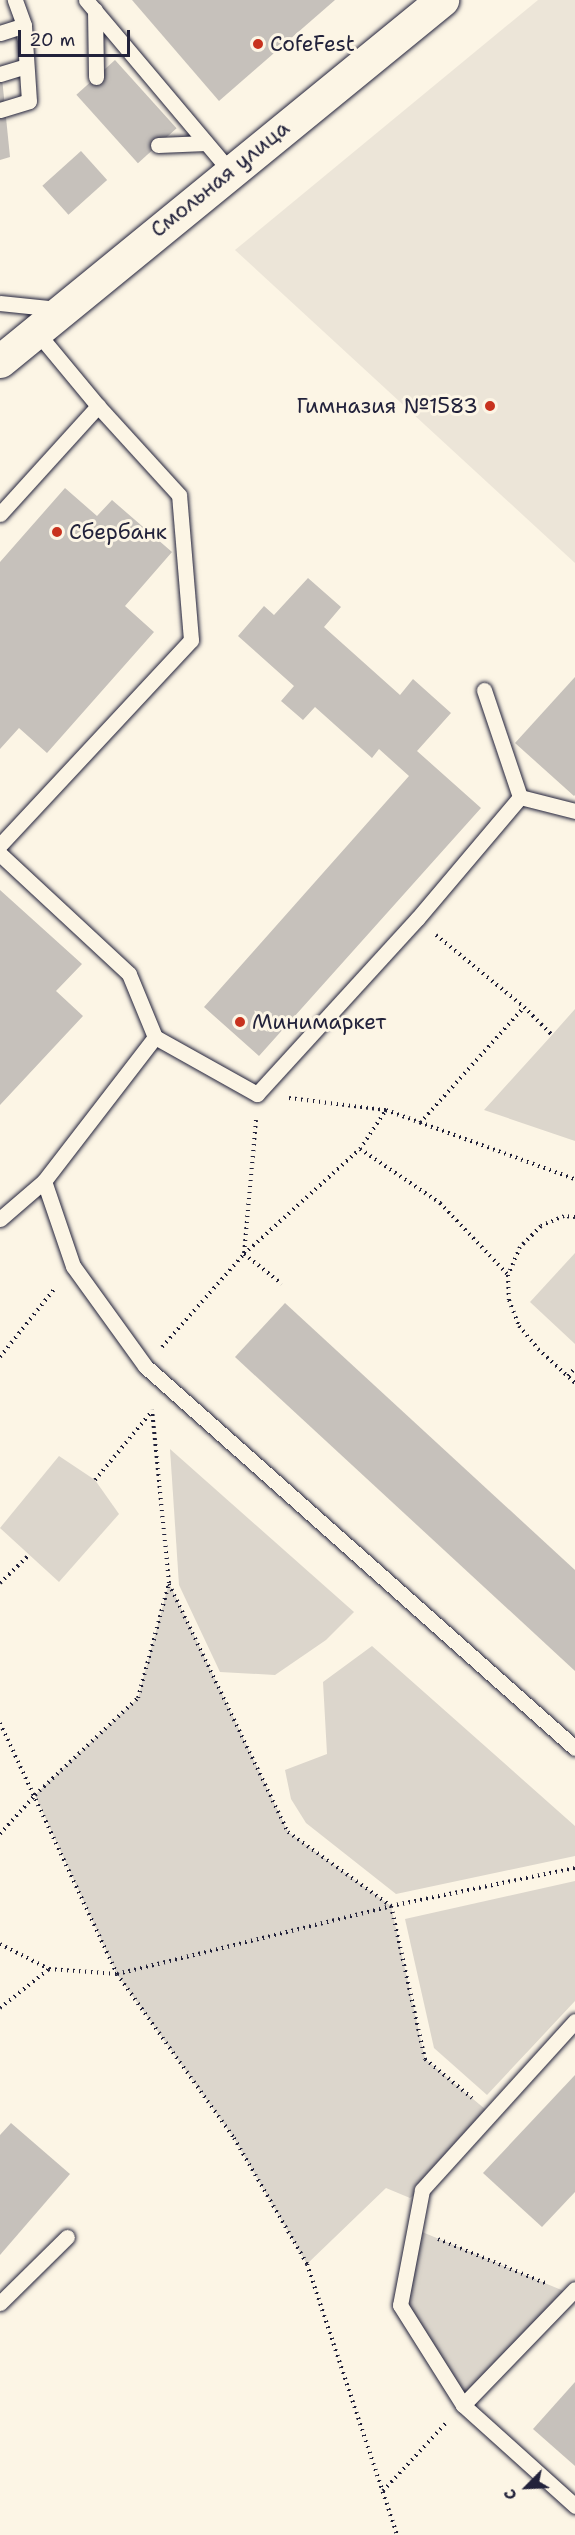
<!DOCTYPE html>
<meta charset="utf-8">
<style>
body{margin:0}
#map{position:relative;width:575px;height:2535px;overflow:hidden;background:#fcf5e5;font-family:"Shantell Sans",sans-serif}
div>[style]{position:absolute}
.built>*{inset:0;background:#ece5d8}
.green>*{inset:0;background:#dcd6cc}
.building>*{inset:0;background:#c6c1bb;transform-origin:0 0}
.path>*{height:4px;margin-top:-2px;transform-origin:0;background:repeating-linear-gradient(90deg,#22223b 0 1.5px,transparent 0 6px)}
.roads{filter:drop-shadow(0 0 2px #22223b) drop-shadow(0 0 2px #22223b)}
.lane>*{height:15px;margin:-7.5px;padding:0 7.5px;transform-origin:7.5px;border-radius:7.5px;background:#fcf5e5}
.secondary>*{height:33px;margin:-16.5px;padding:0 16.5px;transform-origin:16.5px;border-radius:16.5px;background:#fcf5e5}
.dots>*{width:16px;height:16px;translate:-50% -50%;box-sizing:border-box;border:3px solid #fcf5e5;border-radius:50%}
span{translate:-50% -50%;white-space:nowrap;text-align:center;line-height:1.15;-webkit-text-stroke:6px #fcf5e5;paint-order:stroke}
.poi-label{font-size:21px;color:#22223b}
.left{translate:0 -50%;text-align:left}
.right{translate:-100% -50%;text-align:right}
.street-label{font-size:21px;color:#22223b}
.north{position:absolute;left:497px;top:2457px;width:60px;height:60px;-webkit-text-stroke:4px #fcf5e5;paint-order:stroke;rotate:246deg;font-size:16px;font-weight:700;line-height:24px;text-align:center;color:#22223b}
.north::after{content:'';display:block;margin:auto;width:21px;height:27px;background:#22223b;clip-path:polygon(50% 0,100% 100%,50% 72%,0 100%)}
.scale{position:absolute;left:18px;top:30px;width:112px;height:27px;box-sizing:border-box;border:3px solid #22223b;border-top:0;padding-left:8px;font-size:18px;line-height:21px;white-space:nowrap;color:#22223b;-webkit-text-stroke:4px #fcf5e5;paint-order:stroke}
</style>
<div id="map">
<div class="built">
<i style="clip-path:polygon(538px 0,575px 0,575px 563px,235px 250px)"></i>
</div>
<div class="green">
<i style="clip-path:polygon(575px 1009px,575px 1141px,484px 1110px,552px 1035px)"></i>
<i style="clip-path:polygon(575px 1253px,575px 1344px,530px 1302px)"></i>
<i style="clip-path:polygon(170px 1449px,354px 1612px,326px 1640px,275px 1675px,220px 1672px,179px 1585px)"></i>
<i style="clip-path:polygon(59px 1456px,95px 1480px,119px 1514px,59px 1582px,0 1528px)"></i>
<i style="clip-path:polygon(169px 1583px,288px 1832px,391px 1906px,425px 2059px,491px 2114px,422px 2190px,410px 2198px,386px 2188px,307px 2264px,234px 2138px,117px 1974px,35px 1795px,138px 1698px)"></i>
<i style="clip-path:polygon(372px 1646px,575px 1826px,575px 1856px,396px 1894px,306px 1823px,291px 1799px,285px 1770px,327px 1754px,323px 1682px)"></i>
<i style="clip-path:polygon(575px 1881px,575px 2001px,487px 2095px,434px 2048px,405px 1919px)"></i>
<i style="clip-path:polygon(415px 2229px,571px 2294px,463px 2405px,400px 2305px)"></i>
</div>
<div class="building">
<i style="clip-path:polygon(132px 0,335px 0,219px 101px)"></i>
<i style="left:115px;top:60px;width:92px;height:52px;rotate:48deg"></i>
<i style="clip-path:polygon(2px 78px,10px 157px,0 160px,0 79px)"></i>
<i style="left:81px;top:151px;width:39px;height:52px;rotate:48deg"></i>
<i style="clip-path:polygon(65px 488px,97px 516px,112px 500px,172px 552px,125px 606px,154px 632px,47px 753px,19px 728px,0 749px,0 562px)"></i>
<i style="clip-path:polygon(308px 578px,341px 607px,324px 627px,400px 695px,413px 679px,451px 713px,417px 751px,481px 808px,259px 1056px,204px 1007px,409px 776px,379px 749px,372px 758px,315px 707px,303px 720px,281px 701px,294px 686px,238px 636px,264px 606px,274px 615px)"></i>
<i style="clip-path:polygon(575px 677px,575px 795px,574px 796px,515px 743px)"></i>
<i style="clip-path:polygon(0 890px,82px 964px,56px 991px,83px 1016px,0 1105px)"></i>
<i style="clip-path:polygon(285px 1303px,575px 1570px,575px 1671px,235px 1357px)"></i>
<i style="clip-path:polygon(575px 2075px,575px 2192px,542px 2227px,483px 2173px)"></i>
<i style="clip-path:polygon(11px 2123px,70px 2174px,0 2255px,0 2135px)"></i>
<i style="clip-path:polygon(575px 2382px,575px 2466px,533px 2429px)"></i>
</div>
<div class="path">
<i style="left:436px;top:935px;width:114px;rotate:39.3deg"></i>
<i style="left:524px;top:1007px;width:40px;rotate:45deg"></i>
<i style="left:289px;top:1098px;width:98px;rotate:7.1deg"></i>
<i style="left:386px;top:1110px;width:201px;rotate:20.1deg"></i>
<i style="left:256px;top:1120px;width:135px;rotate:95.1deg"></i>
<i style="left:244px;top:1254px;width:48px;rotate:38.3deg"></i>
<i style="left:420px;top:1123px;width:156px;rotate:-48.1deg"></i>
<i style="left:360px;top:1149px;width:97px;rotate:34deg"></i>
<i style="left:440px;top:1203px;width:99px;rotate:46.6deg"></i>
<i style="left:575px;top:1217px;width:11px;rotate:-175deg"></i>
<i style="left:564px;top:1216px;width:25px;rotate:157deg"></i>
<i style="left:541px;top:1226px;width:30px;rotate:135deg"></i>
<i style="left:520px;top:1247px;width:30px;rotate:113deg"></i>
<i style="left:508px;top:1275px;width:25px;rotate:88deg"></i>
<i style="left:509px;top:1300px;width:28px;rotate:69deg"></i>
<i style="left:519px;top:1326px;width:30px;rotate:50deg"></i>
<i style="left:538px;top:1349px;width:50px;rotate:42.6deg"></i>
<i style="left:162px;top:1347px;width:124px;rotate:-48.6deg"></i>
<i style="left:244px;top:1254px;width:156px;rotate:-42.2deg"></i>
<i style="left:360px;top:1149px;width:47px;rotate:-56.3deg"></i>
<i style="left:0;top:1357px;width:88px;rotate:-51.4deg"></i>
<i style="left:568px;top:1376px;width:11px;rotate:-49deg"></i>
<i style="left:95px;top:1480px;width:89px;rotate:-50.4deg"></i>
<i style="left:0;top:1583px;width:40px;rotate:-44deg"></i>
<i style="left:169px;top:1584px;width:275px;rotate:64.4deg"></i>
<i style="left:288px;top:1832px;width:127px;rotate:35.7deg"></i>
<i style="left:391px;top:1906px;width:157px;rotate:77.5deg"></i>
<i style="left:425px;top:2059px;width:61px;rotate:39.7deg"></i>
<i style="left:0;top:1723px;width:277px;rotate:65deg"></i>
<i style="left:117px;top:1974px;width:201px;rotate:54.5deg"></i>
<i style="left:234px;top:2138px;width:146px;rotate:59.9deg"></i>
<i style="left:307px;top:2264px;width:286px;rotate:71.6deg"></i>
<i style="left:0;top:1834px;width:52px;rotate:-48.1deg"></i>
<i style="left:35px;top:1795px;width:141px;rotate:-43.3deg"></i>
<i style="left:138px;top:1698px;width:119px;rotate:-74.9deg"></i>
<i style="left:169px;top:1583px;width:174px;rotate:-95.6deg"></i>
<i style="left:0;top:1944px;width:55px;rotate:27deg"></i>
<i style="left:49px;top:1969px;width:68px;rotate:4.2deg"></i>
<i style="left:117px;top:1974px;width:282px;rotate:-13.9deg"></i>
<i style="left:391px;top:1906px;width:188px;rotate:-11.7deg"></i>
<i style="left:0;top:2008px;width:63px;rotate:-38.5deg"></i>
<i style="left:438px;top:2239px;width:116px;rotate:22.4deg"></i>
<i style="left:383px;top:2491px;width:93px;rotate:-47.2deg"></i>
</div>
<div class="roads">
<div class="lane">
<i style="left:86px;top:0;width:224px;rotate:49.9deg"></i>
<i style="left:95px;top:10px;width:67px;rotate:89.1deg"></i>
<i style="left:0;top:33px;width:25px;rotate:-18deg"></i>
<i style="left:0;top:74px;width:27px;rotate:-17deg"></i>
<i style="left:0;top:110px;width:30px;rotate:-17deg"></i>
<i style="left:29px;top:101px;width:76px;rotate:-93.8deg"></i>
<i style="left:24px;top:25px;width:27px;rotate:-110deg"></i>
<i style="left:158px;top:145px;width:48px;rotate:-2.4deg"></i>
<i style="left:0;top:303px;width:58px;rotate:5.9deg"></i>
<i style="left:0;top:514px;width:146px;rotate:-47.8deg"></i>
<i style="left:484px;top:690px;width:113px;rotate:71.4deg"></i>
<i style="left:0;top:845px;width:280px;rotate:-47deg"></i>
<i style="left:191px;top:640px;width:145px;rotate:-94.7deg"></i>
<i style="left:179px;top:495px;width:120px;rotate:-132.3deg"></i>
<i style="left:98px;top:406px;width:99px;rotate:-129.7deg"></i>
<i style="left:0;top:854px;width:176px;rotate:42.9deg"></i>
<i style="left:129px;top:974px;width:68px;rotate:67.6deg"></i>
<i style="left:155px;top:1037px;width:117px;rotate:29.2deg"></i>
<i style="left:257px;top:1094px;width:237px;rotate:-47.6deg"></i>
<i style="left:417px;top:919px;width:160px;rotate:-49.8deg"></i>
<i style="left:520px;top:797px;width:57px;rotate:14.3deg"></i>
<i style="left:155px;top:1037px;width:182px;rotate:127.6deg"></i>
<i style="left:44px;top:1181px;width:90px;rotate:71.2deg"></i>
<i style="left:73px;top:1266px;width:123px;rotate:54.2deg"></i>
<i style="left:145px;top:1366px;width:575px;rotate:41.62deg"></i>
<i style="left:0;top:1219px;width:58px;rotate:-40.8deg"></i>
<i style="left:575px;top:2021px;width:228px;rotate:132.2deg"></i>
<i style="left:422px;top:2190px;width:117px;rotate:100.8deg"></i>
<i style="left:400px;top:2305px;width:118px;rotate:57.8deg"></i>
<i style="left:463px;top:2405px;width:151px;rotate:42deg"></i>
<i style="left:0;top:2303px;width:94px;rotate:-44.6deg"></i>
<i style="left:463px;top:2405px;width:161px;rotate:-46deg"></i>
</div>
<div class="secondary">
<i style="left:0;top:361px;width:571px;rotate:-39.24deg"></i>
</div>
</div>
<div class="dots">
<i style="left:258px;top:44px;background:#c8321e"></i>
<i style="left:490px;top:406px;background:#c8321e"></i>
<i style="left:57px;top:532px;background:#c8321e"></i>
<i style="left:240px;top:1022px;background:#c8321e"></i>
</div>
<div class="poi-label">
<span class="left" style="left:270px;top:44px">CofeFest</span>
<span class="right" style="left:478px;top:406px">Гимназия №1583</span>
<span class="left" style="left:69px;top:532px">Сбербанк</span>
<span class="left" style="left:252px;top:1022px">Минимаркет</span>
</div>
<div class="street-label">
<span style="left:220px;top:179px;rotate:-39deg">Смольная улица</span>
</div>
<div class="north">С</div>
<div class="scale">20 m</div>
</div>
